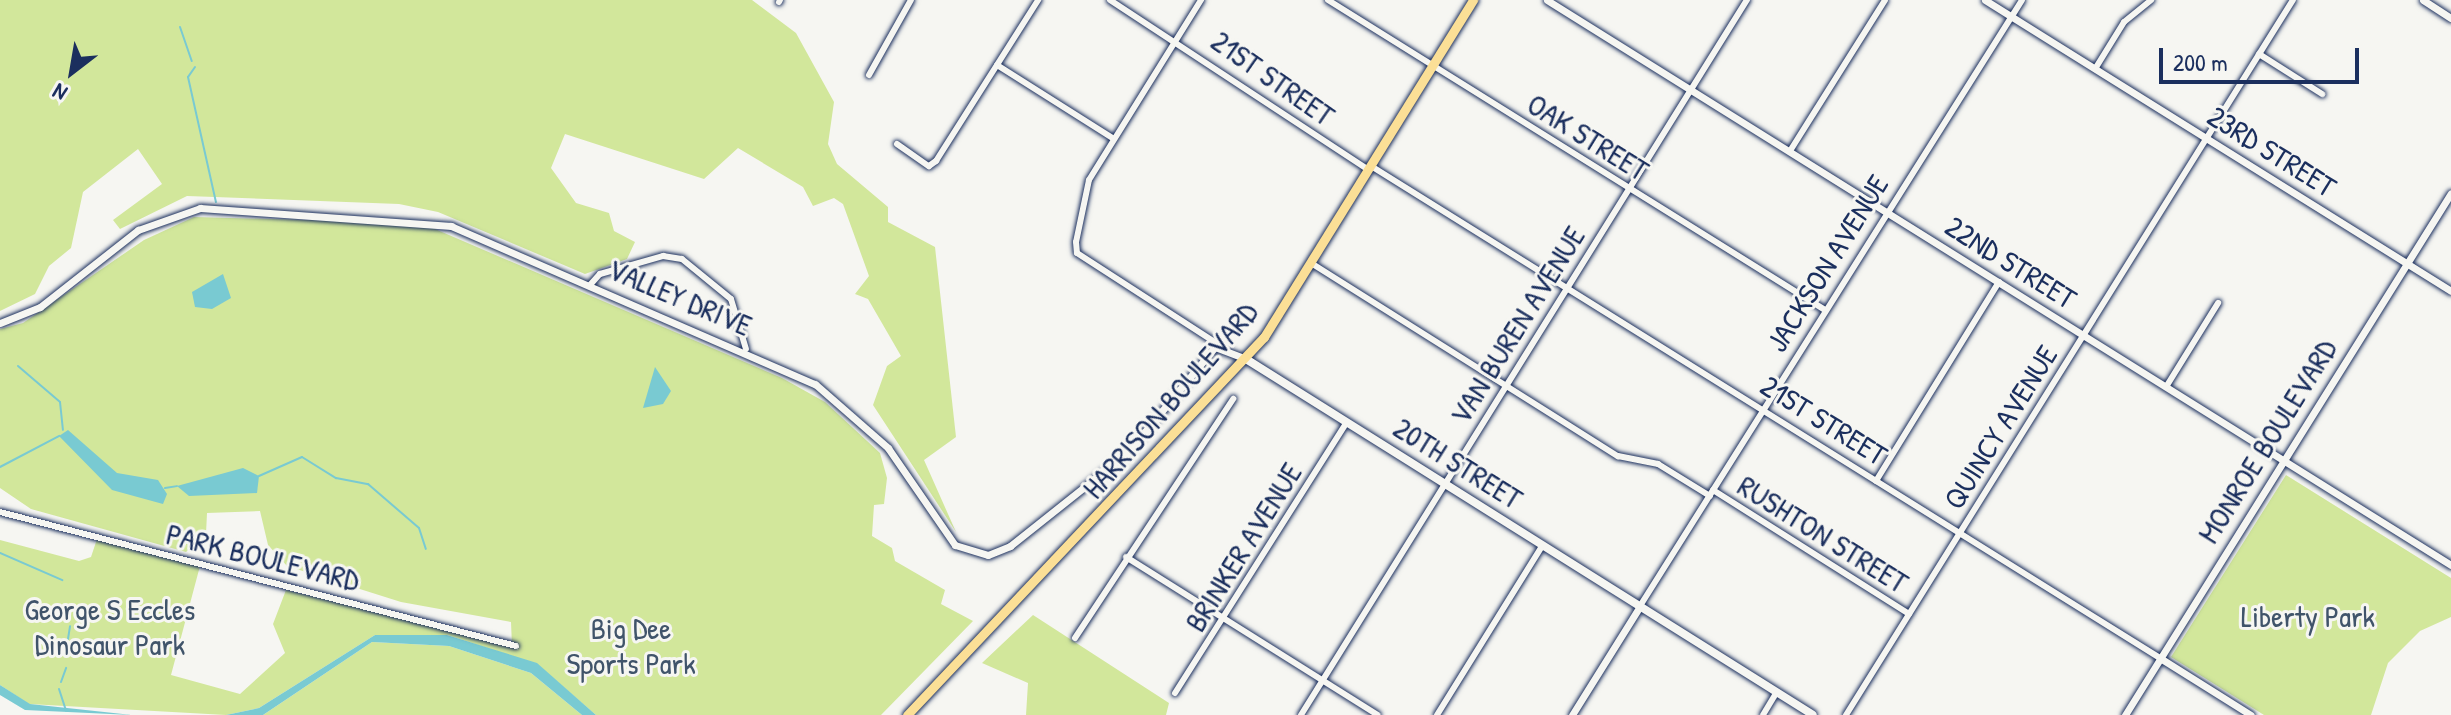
<!DOCTYPE html>
<style>
body{margin:0}
#map{position:relative;width:2451px;height:715px;overflow:hidden;background:#f6f6f2;font-family:"Patrick Hand",sans-serif}
div>[style]{position:absolute}
.green>*{inset:0;background:#d2e79b}
.water>*{inset:0;background:#79cad2}
.stream>*{height:2px;margin:-1px;padding:0 1px;transform-origin:1px;border-radius:1px;background:#79cad2}
.roads{filter:drop-shadow(0 0 2px #1b2f5e) drop-shadow(0 0 2px #1b2f5e)}
.minor>*{height:6px;margin:-3px;padding:0 3px;transform-origin:3px;border-radius:3px;background:#f6f6f2}
.tertiary>*{height:7px;margin:-3.5px;padding:0 3.5px;transform-origin:3.5px;border-radius:3.5px;background:#f6f6f2}
.secondary>*{height:8px;margin:-4px;padding:0 4px;transform-origin:4px;border-radius:4px;background:#f6f6f2}
.primary>*{height:9px;margin:-4.5px;padding:0 4.5px;transform-origin:4.5px;border-radius:4.5px;background:#fbdf96}
span{translate:-50% -50%;white-space:nowrap;text-align:center;line-height:1.15;-webkit-text-stroke:6px #f6f6f2;paint-order:stroke}
.street-label{font-size:30px;color:#1b2f5e}
.park-label{font-size:30px;color:#40546a}
.north{position:absolute;left:32px;top:32px;width:80px;height:80px;-webkit-text-stroke:6px #f6f6f2;paint-order:stroke;rotate:211deg;font-size:22px;font-weight:700;line-height:32px;text-align:center;color:#1b2f5e}
.north::after{content:'';display:block;margin:auto;width:28px;height:36px;background:#1b2f5e;clip-path:polygon(50% 0,100% 100%,50% 72%,0 100%)}
.scale{position:absolute;left:2159px;top:48px;width:200px;height:36px;box-sizing:border-box;border:4px solid #1b2f5e;border-top:0;padding-left:10px;font-size:24px;line-height:28px;white-space:nowrap;color:#1b2f5e;-webkit-text-stroke:6px #f6f6f2;paint-order:stroke}
</style>
<div id="map">
<div class="green">
<i style="clip-path:polygon(0 0,752px 0,796px 33px,834px 102px,828px 144px,837px 164px,888px 207px,888px 222px,935px 247px,956px 437px,924px 460px,956px 532px,873px 405px,887px 366px,901px 356px,868px 299px,855px 294px,869px 276px,843px 204px,834px 198px,813px 206px,803px 187px,738px 148px,704px 179px,565px 134px,551px 168px,576px 203px,609px 213px,614px 231px,635px 242px,627px 259px,585px 274px,438px 212px,399px 204px,187px 196px,120px 229px,113px 220px,162px 184px,138px 149px,83px 192px,71px 248px,49px 266px,35px 294px,0 311px)"></i>
<i style="clip-path:polygon(194px 217px,421px 223px,782px 378px,825px 402px,880px 453px,887px 478px,884px 504px,874px 505px,872px 536px,892px 548px,895px 561px,945px 590px,941px 604px,973px 621px,881px 715px,596px 715px,537px 664px,447px 635px,375px 635px,259px 708px,226px 715px,29px 704px,0 685px,0 540px,79px 561px,91px 557px,97px 539px,200px 566px,171px 675px,240px 694px,285px 653px,273px 624px,286px 590px,512px 646px,511px 622px,401px 602px,287px 566px,268px 545px,260px 511px,207px 513px,206px 534px,186px 552px,31px 509px,0 488px,0 329px,23px 323px,144px 240px)"></i>
<i style="clip-path:polygon(2286px 475px,2451px 578px,2451px 617px,2420px 631px,2388px 663px,2371px 715px,2264px 715px,2171px 657px)"></i>
<i style="clip-path:polygon(1033px 615px,1169px 703px,1166px 715px,1026px 715px,1028px 683px,982px 663px)"></i>
<i style="clip-path:polygon(372px 642px,449px 646px,531px 673px,582px 715px,263px 715px)"></i>
</div>
<div class="water">
<i style="clip-path:polygon(223px 274px,231px 298px,212px 309px,195px 307px,192px 292px)"></i>
<i style="clip-path:polygon(655px 367px,671px 391px,663px 404px,643px 408px)"></i>
<i style="clip-path:polygon(68px 430px,117px 473px,158px 480px,167px 494px,163px 504px,112px 490px,59px 436px)"></i>
<i style="clip-path:polygon(243px 468px,259px 476px,257px 493px,189px 496px,177px 486px)"></i>
<i style="clip-path:polygon(375px 635px,447px 635px,537px 663px,596px 715px,582px 715px,531px 673px,449px 646px,372px 642px,263px 715px,226px 715px,259px 708px)"></i>
<i style="clip-path:polygon(0 685px,30px 704px,132px 715px,25px 710px,0 695px)"></i>
</div>
<div class="stream">
<i style="left:180px;top:27px;width:36px;rotate:71deg"></i>
<i style="left:195px;top:67px;width:12px;rotate:125deg"></i>
<i style="left:188px;top:77px;width:128px;rotate:77.4deg"></i>
<i style="left:18px;top:366px;width:55px;rotate:40.6deg"></i>
<i style="left:60px;top:402px;width:28px;rotate:84deg"></i>
<i style="left:0;top:467px;width:67px;rotate:-27.7deg"></i>
<i style="left:259px;top:476px;width:47px;rotate:-23.8deg"></i>
<i style="left:302px;top:457px;width:40px;rotate:32deg"></i>
<i style="left:336px;top:478px;width:33px;rotate:11deg"></i>
<i style="left:368px;top:484px;width:67px;rotate:40.8deg"></i>
<i style="left:419px;top:528px;width:22px;rotate:72deg"></i>
<i style="left:165px;top:488px;width:12px;rotate:-9deg"></i>
<i style="left:0;top:553px;width:68px;rotate:23.5deg"></i>
<i style="left:68px;top:639px;width:13px;rotate:-81deg"></i>
<i style="left:61px;top:682px;width:15px;rotate:-70deg"></i>
<i style="left:59px;top:689px;width:23px;rotate:72deg"></i>
</div>
<div class="roads">
<div class="minor">
<i style="left:1110px;top:0;width:310px;rotate:33.3deg"></i>
<i style="left:1201px;top:0;width:212px;rotate:121.9deg"></i>
<i style="left:1089px;top:180px;width:63px;rotate:101.8deg"></i>
<i style="left:1076px;top:242px;width:11px;rotate:85deg"></i>
<i style="left:1077px;top:253px;width:169px;rotate:32.9deg"></i>
<i style="left:1328px;top:0;width:586px;rotate:31.95deg"></i>
<i style="left:779px;top:2px;width:2px;rotate:-63deg"></i>
<i style="left:2259px;top:54px;width:75px;rotate:32.4deg"></i>
<i style="left:997px;top:65px;width:138px;rotate:32.3deg"></i>
<i style="left:2095px;top:69px;width:55px;rotate:-58.3deg"></i>
<i style="left:2124px;top:22px;width:35px;rotate:-39deg"></i>
<i style="left:869px;top:75px;width:86px;rotate:-60.8deg"></i>
<i style="left:897px;top:144px;width:39px;rotate:35deg"></i>
<i style="left:929px;top:166px;width:9px;rotate:-36deg"></i>
<i style="left:936px;top:161px;width:191px;rotate:-57.6deg"></i>
<i style="left:1790px;top:151px;width:178px;rotate:-57.8deg"></i>
<i style="left:1371px;top:166px;width:930px;rotate:31.95deg"></i>
<i style="left:1311px;top:263px;width:363px;rotate:32.2deg"></i>
<i style="left:1618px;top:456px;width:41px;rotate:11.3deg"></i>
<i style="left:1658px;top:464px;width:61px;rotate:31.6deg"></i>
<i style="left:590px;top:285px;width:15px;rotate:-48deg"></i>
<i style="left:600px;top:274px;width:66px;rotate:-15.9deg"></i>
<i style="left:663px;top:256px;width:19px;rotate:9deg"></i>
<i style="left:682px;top:259px;width:63px;rotate:39.2deg"></i>
<i style="left:731px;top:299px;width:52px;rotate:73.3deg"></i>
<i style="left:2166px;top:387px;width:99px;rotate:-58.2deg"></i>
<i style="left:1876px;top:481px;width:234px;rotate:-58.3deg"></i>
<i style="left:1713px;top:490px;width:232px;rotate:32.3deg"></i>
<i style="left:0;top:512px;width:533px;rotate:14.56deg"></i>
<i style="left:1126px;top:557px;width:297px;rotate:32.1deg"></i>
<i style="left:1640px;top:606px;width:716px;rotate:-57.77deg"></i>
<i style="left:1075px;top:638px;width:287px;rotate:-56.5deg"></i>
<i style="left:1175px;top:693px;width:321px;rotate:-57.6deg"></i>
<i style="left:1301px;top:715px;width:843px;rotate:-58.05deg"></i>
<i style="left:1437px;top:715px;width:200px;rotate:-58.1deg"></i>
<i style="left:1763px;top:715px;width:27px;rotate:-59deg"></i>
<i style="left:1846px;top:715px;width:843px;rotate:-57.99deg"></i>
</div>
<div class="tertiary">
<i style="left:1547px;top:0;width:1066px;rotate:32.01deg"></i>
<i style="left:1985px;top:0;width:549px;rotate:31.98deg"></i>
<i style="left:2423px;top:0;width:33px;rotate:33deg"></i>
<i style="left:0;top:323px;width:43px;rotate:-21.8deg"></i>
<i style="left:40px;top:307px;width:125px;rotate:-38.2deg"></i>
<i style="left:138px;top:230px;width:66px;rotate:-19.5deg"></i>
<i style="left:200px;top:208px;width:252px;rotate:4.1deg"></i>
<i style="left:451px;top:226px;width:397px;rotate:23.5deg"></i>
<i style="left:815px;top:384px;width:97px;rotate:41.2deg"></i>
<i style="left:888px;top:448px;width:118px;rotate:55.4deg"></i>
<i style="left:955px;top:545px;width:34px;rotate:17deg"></i>
<i style="left:988px;top:555px;width:24px;rotate:-22deg"></i>
<i style="left:1010px;top:546px;width:149px;rotate:-38.5deg"></i>
<i style="left:1127px;top:453px;width:138px;rotate:-50.3deg"></i>
<i style="left:1215px;top:347px;width:33px;rotate:21deg"></i>
<i style="left:2160px;top:658px;width:107px;rotate:32.1deg"></i>
<i style="left:1572px;top:715px;width:128px;rotate:-58deg"></i>
<i style="left:2125px;top:715px;width:615px;rotate:-58.01deg"></i>
</div>
<div class="secondary">
<i style="left:1246px;top:359px;width:669px;rotate:32.12deg"></i>
</div>
<div class="primary">
<i style="left:907px;top:715px;width:520px;rotate:-46.64deg"></i>
<i style="left:1264px;top:337px;width:397px;rotate:-58.2deg"></i>
</div>
</div>
<div class="street-label">
<span style="left:1273px;top:78px;rotate:35deg">21ST STREET</span>
<span style="left:1588px;top:137px;rotate:32deg">OAK STREET</span>
<span style="left:2272px;top:151px;rotate:32deg">23RD STREET</span>
<span style="left:2011px;top:262px;rotate:32deg">22ND STREET</span>
<span style="left:1827px;top:263px;rotate:-58deg">JACKSON AVENUE</span>
<span style="left:680px;top:297px;rotate:23deg">VALLEY DRIVE</span>
<span style="left:1517px;top:325px;rotate:-58deg">VAN BUREN AVENUE</span>
<span style="left:1170px;top:400px;rotate:-49deg">HARRISON BOULEVARD</span>
<span style="left:1824px;top:420px;rotate:32deg">21ST STREET</span>
<span style="left:2000px;top:427px;rotate:-58deg">QUINCY AVENUE</span>
<span style="left:2267px;top:441px;rotate:-58deg">MONROE BOULEVARD</span>
<span style="left:1458px;top:463px;rotate:32deg">20TH STREET</span>
<span style="left:1823px;top:534px;rotate:32deg">RUSHTON STREET</span>
<span style="left:1243px;top:547px;rotate:-58deg">BRINKER AVENUE</span>
<span style="left:263px;top:557px;rotate:14deg">PARK BOULEVARD</span>
</div>
<div class="park-label">
<span style="left:110px;top:626px">George S Eccles<br>Dinosaur Park</span>
<span style="left:2308px;top:616px">Liberty Park</span>
<span style="left:631px;top:645px">Big Dee<br>Sports Park</span>
</div>
<div class="north">N</div>
<div class="scale">200 m</div>
</div>
